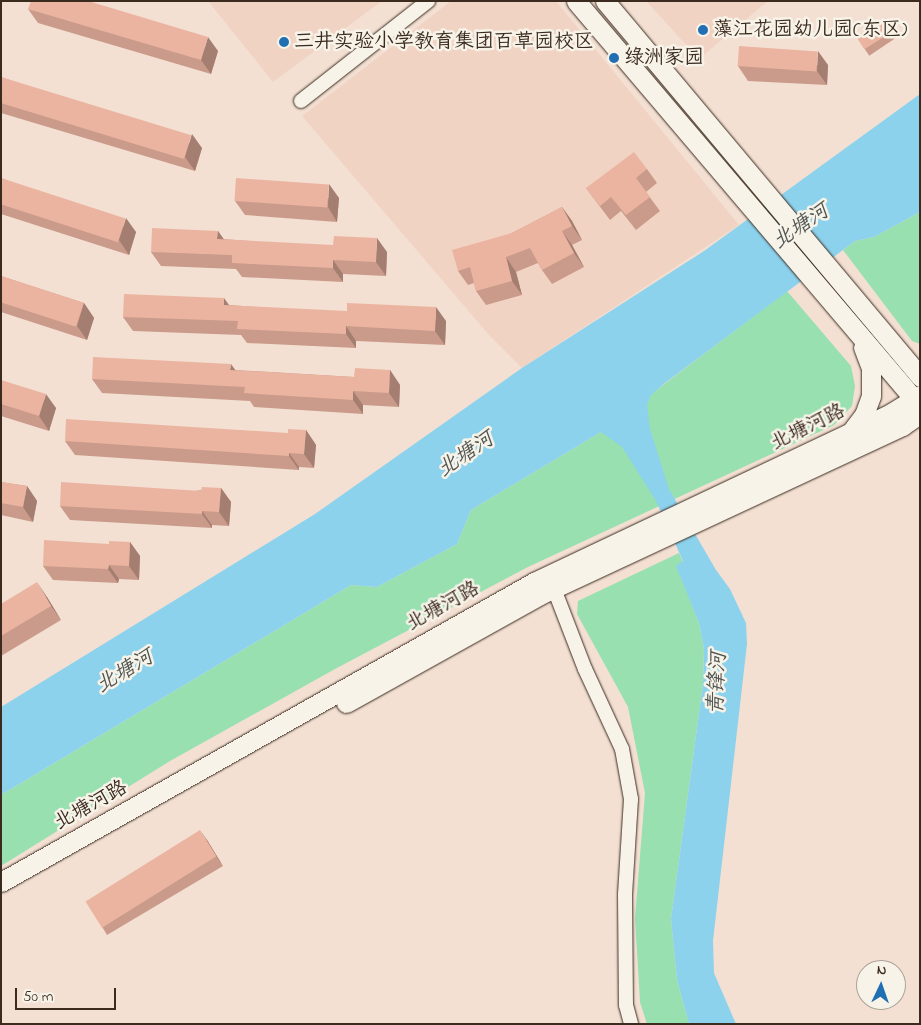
<!DOCTYPE html>
<meta charset="utf-8">
<style>
body{margin:0}
#map{position:relative;width:921px;height:1025px;overflow:hidden;background:#f3e0d3;font-family:"Indie Flower","LXGW WenKai TC",sans-serif}
div>[style]{position:absolute}
.built>*{inset:0;background:#f1d3c4}
.green>*{inset:0;background:#98e0af}
.water>*{inset:0;background:#8cd2ed}
.roads{filter:drop-shadow(0 0 1px #3b2a1e) drop-shadow(0 0 1px #3b2a1e)}
.minor>*{height:14px;margin:-7px;padding:0 7px;transform-origin:7px;border-radius:7px;background:#f7f3e8}
.secondary>*{height:19px;margin:-9.5px;padding:0 9.5px;transform-origin:9.5px;border-radius:9.5px;background:#f7f3e8}
.wall>*{inset:0;background:#ca9b8a;transform-origin:0 0}
.shaded-wall>*{inset:0;background:#a47e71}
.building>*{inset:0;background:#ebb4a1;transform-origin:0 0}
.dots>*{width:14px;height:14px;translate:-50% -50%;box-sizing:border-box;border:2px solid #f7f3e8;border-radius:50%}
span{translate:-50% -50%;white-space:nowrap;text-align:center;line-height:1.15;-webkit-text-stroke:5px #f7f3e8;paint-order:stroke}
.poi-label{font-size:20px;color:#3b2a1e}
.left{translate:0 -50%;text-align:left}
.street-label{font-size:20px;color:#3b2a1e}
.water-label{font-size:21px;color:#4f5452;font-style:italic}
.frame{position:absolute;inset:0;border:2px solid #3b2a1e;pointer-events:none}
.north{position:absolute;left:856px;top:960px;width:50px;height:50px;box-sizing:border-box;background:#f7f3e8;border:1px solid #aca397;border-radius:50%;rotate:3deg;font-size:14px;font-weight:700;line-height:20px;text-align:center;color:#3b2a1e}
.north::after{content:'';display:block;margin:auto;width:18px;height:22px;background:#1f6fb2;clip-path:polygon(50% 0,100% 100%,50% 72%,0 100%)}
.scale{position:absolute;left:15px;top:988px;width:101px;height:22px;box-sizing:border-box;border:2px solid #3b2a1e;border-top:0;padding-left:6px;font-size:15px;line-height:18px;white-space:nowrap;color:#3b2a1e;-webkit-text-stroke:4px #f7f3e8;paint-order:stroke}
</style>
<div id="map">
<div class="built">
<i style="clip-path:polygon(208px 1px,382px 1px,273px 82px)"></i>
<i style="clip-path:polygon(451px 1px,556px 1px,739px 225px,522px 368px,489px 335px,302px 116px)"></i>
<i style="clip-path:polygon(646px 1px,768px 1px,699px 59px)"></i>
</div>
<div class="green">
<i style="clip-path:polygon(920px 212px,920px 344px,912px 341px,843px 250px,855px 241px,874px 237px)"></i>
<i style="clip-path:polygon(787px 291px,851px 366px,855px 386px,852px 406px,834px 425px,528px 567px,335px 669px,170px 761px,1px 866px,1px 795px,351px 585px,377px 587px,457px 544px,471px 510px,601px 432px)"></i>
<i style="clip-path:polygon(679px 553px,683px 562px,677px 566px,699px 623px,704px 649px,703px 684px,671px 919px,677px 980px,689px 1024px,647px 1024px,640px 1002px,635px 918px,645px 793px,628px 707px,577px 614px,578px 601px)"></i>
</div>
<div class="water">
<i style="clip-path:polygon(920px 94px,920px 212px,874px 237px,855px 241px,665px 383px,651px 395px,647px 405px,650px 429px,669px 489px,716px 570px,730px 589px,746px 623px,747px 644px,713px 941px,714px 973px,736px 1024px,689px 1024px,677px 980px,671px 919px,703px 684px,704px 649px,699px 623px,676px 566px,683px 561px,656px 501px,622px 447px,601px 432px,471px 510px,457px 544px,377px 587px,351px 585px,1px 795px,1px 707px,315px 514px,522px 368px,704px 251px)"></i>
</div>
<div class="roads">
<div class="minor">
<i style="left:301px;top:101px;width:162px;rotate:-38.2deg"></i>
<i style="left:551px;top:581px;width:94px;rotate:68.9deg"></i>
<i style="left:585px;top:669px;width:88px;rotate:65.2deg"></i>
<i style="left:622px;top:749px;width:51px;rotate:79.8deg"></i>
<i style="left:631px;top:799px;width:96px;rotate:93.6deg"></i>
<i style="left:625px;top:895px;width:110px;rotate:89.5deg"></i>
<i style="left:626px;top:1005px;width:20px;rotate:75deg"></i>
</div>
<div class="secondary">
<i style="left:576px;top:1px;width:531px;rotate:49.66deg"></i>
<i style="left:605px;top:1px;width:491px;rotate:50deg"></i>
<i style="left:851px;top:432px;width:21px;rotate:-53deg"></i>
<i style="left:864px;top:415px;width:20px;rotate:-70deg"></i>
<i style="left:871px;top:396px;width:28px;rotate:-90deg"></i>
<i style="left:871px;top:368px;width:22px;rotate:-111deg"></i>
<i style="left:346px;top:703px;width:222px;rotate:-29.1deg"></i>
<i style="left:540px;top:595px;width:400px;rotate:-25deg"></i>
<i style="left:902px;top:426px;width:22px;rotate:-34deg"></i>
<i style="left:1px;top:882px;width:612px;rotate:-29.37deg"></i>
<i style="left:534px;top:582px;width:395px;rotate:-25.3deg"></i>
<i style="left:891px;top:413px;width:34px;rotate:-32deg"></i>
</div>
</div>
<div class="wall">
<i style="clip-path:polygon(28px 9px,218px 51px,211px 74px,38px 23px)"></i>
<i style="left:886px;top:18px;width:22px;height:35px;rotate:56deg"></i>
<i style="clip-path:polygon(828px 65px,827px 85px,748px 81px,738px 66px)"></i>
<i style="clip-path:polygon(1px 77px,202px 148px,195px 171px,1px 113px)"></i>
<i style="clip-path:polygon(647px 169px,657px 183px,646px 192px,660px 211px,636px 230px,621px 211px,610px 220px,586px 188px)"></i>
<i style="clip-path:polygon(1px 178px,136px 232px,129px 255px,1px 214px)"></i>
<i style="clip-path:polygon(339px 198px,337px 222px,245px 215px,235px 201px)"></i>
<i style="clip-path:polygon(562px 207px,572px 221px,582px 240px,572px 245px,584px 267px,552px 284px,542px 270px,538px 263px,516px 272px,522px 295px,486px 305px,476px 291px,474px 283px,468px 285px,458px 271px,512px 233px)"></i>
<i style="clip-path:polygon(218px 231px,223px 239px,387px 252px,386px 276px,343px 274px,343px 282px,242px 277px,236px 269px,161px 266px,151px 252px)"></i>
<i style="clip-path:polygon(1px 276px,84px 303px,94px 318px,87px 340px,1px 312px)"></i>
<i style="clip-path:polygon(229px 305px,446px 321px,445px 345px,356px 341px,356px 348px,247px 343px,241px 335px,133px 331px,123px 317px)"></i>
<i style="clip-path:polygon(235px 370px,354px 377px,390px 370px,400px 385px,399px 407px,363px 405px,363px 414px,254px 407px,250px 401px,102px 393px,92px 379px)"></i>
<i style="clip-path:polygon(1px 380px,56px 408px,49px 431px,1px 416px)"></i>
<i style="clip-path:polygon(306px 430px,316px 445px,314px 468px,299px 467px,299px 470px,75px 455px,65px 441px,288px 433px)"></i>
<i style="clip-path:polygon(1px 482px,27px 486px,37px 501px,33px 522px,1px 515px)"></i>
<i style="clip-path:polygon(221px 488px,231px 502px,229px 526px,212px 525px,212px 528px,70px 520px,60px 506px)"></i>
<i style="clip-path:polygon(130px 542px,140px 556px,139px 580px,119px 579px,118px 583px,53px 580px,43px 566px)"></i>
<i style="clip-path:polygon(47px 597px,61px 620px,1px 656px,1px 604px)"></i>
<i style="clip-path:polygon(207px 840px,223px 866px,107px 935px,101px 925px)"></i>
</div>
<div class="shaded-wall">
<i style="clip-path:polygon(208px 37px,218px 51px,211px 74px,201px 60px)"></i>
<i style="clip-path:polygon(818px 51px,828px 65px,827px 85px,817px 71px)"></i>
<i style="clip-path:polygon(192px 134px,202px 148px,195px 171px,185px 157px)"></i>
<i style="clip-path:polygon(329px 184px,339px 198px,337px 222px,328px 207px)"></i>
<i style="clip-path:polygon(562px 207px,572px 221px,582px 240px,572px 226px)"></i>
<i style="clip-path:polygon(126px 218px,136px 232px,129px 255px,119px 240px)"></i>
<i style="clip-path:polygon(218px 231px,228px 245px,217px 239px)"></i>
<i style="clip-path:polygon(562px 231px,572px 245px,584px 267px,574px 253px)"></i>
<i style="clip-path:polygon(377px 238px,387px 252px,386px 276px,376px 262px)"></i>
<i style="clip-path:polygon(506px 257px,516px 272px,522px 295px,512px 281px)"></i>
<i style="clip-path:polygon(333px 260px,343px 274px,343px 282px,333px 268px)"></i>
<i style="clip-path:polygon(224px 298px,234px 312px,224px 305px)"></i>
<i style="clip-path:polygon(84px 303px,94px 318px,87px 340px,77px 326px)"></i>
<i style="clip-path:polygon(436px 307px,446px 321px,445px 345px,435px 331px)"></i>
<i style="clip-path:polygon(346px 326px,356px 341px,356px 348px,346px 334px)"></i>
<i style="clip-path:polygon(231px 364px,241px 378px,230px 370px)"></i>
<i style="clip-path:polygon(390px 370px,400px 385px,399px 407px,389px 393px)"></i>
<i style="clip-path:polygon(353px 391px,363px 405px,363px 414px,353px 400px)"></i>
<i style="clip-path:polygon(46px 394px,56px 408px,49px 431px,39px 416px)"></i>
<i style="clip-path:polygon(306px 430px,316px 445px,314px 468px,304px 454px)"></i>
<i style="clip-path:polygon(289px 453px,299px 467px,299px 470px,289px 456px)"></i>
<i style="clip-path:polygon(27px 486px,37px 501px,33px 522px,23px 507px)"></i>
<i style="clip-path:polygon(221px 488px,231px 502px,229px 526px,219px 512px)"></i>
<i style="clip-path:polygon(202px 511px,212px 525px,212px 528px,202px 514px)"></i>
<i style="clip-path:polygon(130px 542px,140px 556px,139px 580px,129px 566px)"></i>
<i style="clip-path:polygon(109px 565px,119px 579px,118px 583px,108px 569px)"></i>
<i style="clip-path:polygon(37px 582px,47px 597px,61px 620px,51px 606px)"></i>
<i style="clip-path:polygon(200px 830px,207px 840px,223px 866px,216px 856px)"></i>
</div>
<div class="building">
<i style="clip-path:polygon(31px 1px,88px 1px,208px 37px,201px 60px,28px 9px)"></i>
<i style="left:886px;top:18px;width:15px;height:35px;rotate:58deg"></i>
<i style="left:739px;top:46px;width:79px;height:20px;rotate:4deg"></i>
<i style="left:1px;top:77px;width:199px;height:25px;rotate:17deg"></i>
<i style="clip-path:polygon(634px 152px,647px 169px,636px 178px,650px 197px,626px 215px,611px 197px,600px 206px,586px 188px)"></i>
<i style="left:1px;top:178px;width:131px;height:25px;rotate:18deg"></i>
<i style="left:236px;top:178px;width:93px;height:23px;rotate:4deg"></i>
<i style="clip-path:polygon(562px 207px,572px 226px,562px 231px,574px 253px,542px 270px,530px 248px,506px 257px,512px 281px,476px 291px,470px 267px,458px 271px,452px 250px,512px 233px)"></i>
<i style="clip-path:polygon(152px 228px,218px 231px,217px 239px,333px 245px,334px 236px,377px 238px,376px 262px,333px 260px,333px 268px,232px 263px,232px 255px,151px 252px)"></i>
<i style="left:1px;top:276px;width:87px;height:25px;rotate:18deg"></i>
<i style="clip-path:polygon(124px 294px,224px 298px,224px 305px,347px 311px,347px 303px,436px 307px,435px 331px,346px 326px,346px 334px,237px 329px,238px 321px,123px 317px)"></i>
<i style="clip-path:polygon(93px 357px,231px 364px,230px 370px,354px 377px,355px 368px,390px 370px,389px 393px,353px 391px,353px 400px,244px 393px,245px 387px,92px 379px)"></i>
<i style="clip-path:polygon(1px 380px,46px 394px,39px 416px,1px 404px)"></i>
<i style="clip-path:polygon(66px 419px,288px 433px,288px 429px,306px 430px,304px 454px,289px 453px,289px 456px,65px 441px)"></i>
<i style="clip-path:polygon(1px 482px,27px 486px,23px 507px,1px 503px)"></i>
<i style="clip-path:polygon(61px 482px,201px 491px,202px 487px,221px 488px,219px 512px,202px 511px,202px 514px,60px 506px)"></i>
<i style="clip-path:polygon(44px 540px,109px 544px,109px 541px,130px 542px,129px 566px,109px 565px,108px 569px,43px 566px)"></i>
<i style="clip-path:polygon(37px 582px,51px 606px,1px 636px,1px 604px)"></i>
<i style="left:200px;top:830px;width:31px;height:135px;rotate:58deg"></i>
</div>
<div class="dots">
<i style="left:703px;top:30px;background:#1f6fb2"></i>
<i style="left:284px;top:42px;background:#1f6fb2"></i>
<i style="left:614px;top:58px;background:#1f6fb2"></i>
</div>
<div class="poi-label">
<span class="left" style="left:713px;top:30px">藻江花园幼儿园(东区)</span>
<span class="left" style="left:294px;top:42px">三井实验小学教育集团百草园校区</span>
<span class="left" style="left:624px;top:58px">绿洲家园</span>
</div>
<div class="street-label">
<span style="left:808px;top:428px;rotate:-26deg">北塘河路</span>
<span style="left:443px;top:607px;rotate:-29deg">北塘河路</span>
<span style="left:91px;top:806px;rotate:-29deg">北塘河路</span>
</div>
<div class="water-label">
<span style="left:801px;top:227px;rotate:-34deg">北塘河</span>
<span style="left:466px;top:455px;rotate:-34deg">北塘河</span>
<span style="left:125px;top:672px;rotate:-31deg">北塘河</span>
<span style="left:718px;top:683px;rotate:-87deg">青锋河</span>
</div>
<div class="frame"></div>
<div class="north">N</div>
<div class="scale">50 m</div>
</div>
